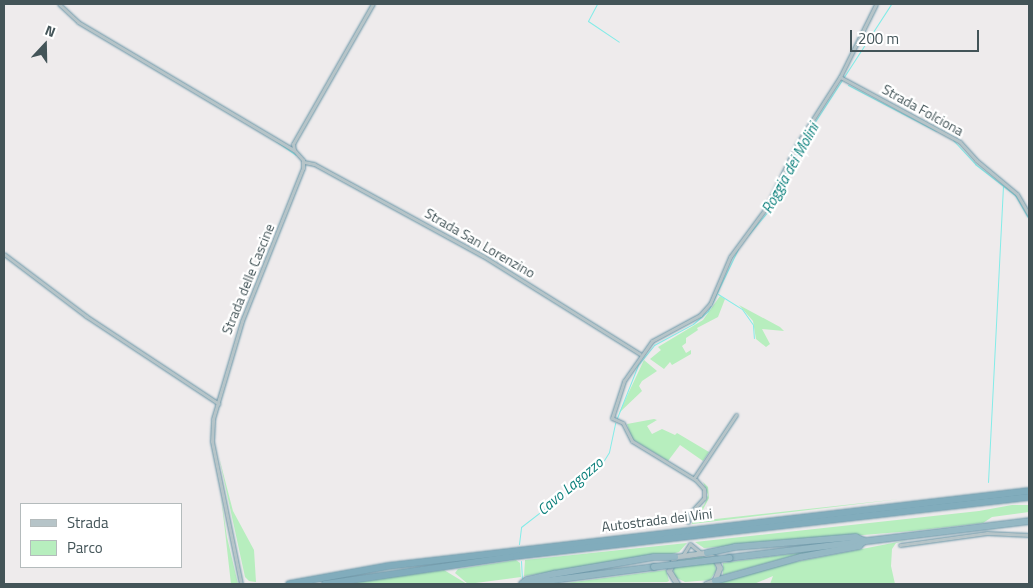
<!DOCTYPE html>
<style>
body{margin:0}
#map{position:relative;width:1033px;height:588px;overflow:hidden;background:#eeebec;font-family:"Titillium Web",sans-serif}
div>[style]{position:absolute}
.green>*{inset:0;background:#b7eebe}
.stream>*{height:1px;margin:-0.5px;padding:0 0.5px;transform-origin:0.5px;border-radius:0.5px;background:#83ece8}
.roads{filter:drop-shadow(0 0 1px #6c97a8) drop-shadow(0 0 1px #6c97a8)}
.minor>*{height:3px;margin:-1.5px;padding:0 1.5px;transform-origin:1.5px;border-radius:1.5px;background:#b6c4c8}
.tertiary>*{height:4.5px;margin:-2.25px;padding:0 2.25px;transform-origin:2.25px;border-radius:2.25px;background:#b6c4c8}
.trunk>*{height:5.5px;margin:-2.75px;padding:0 2.75px;transform-origin:2.75px;border-radius:2.75px;background:#95b8c4}
.motorway>*{height:6px;margin:-3px;padding:0 3px;transform-origin:3px;border-radius:3px;background:#81acbc}
.bridges{filter:drop-shadow(0 0 1px #6c97a8) drop-shadow(0 0 1px #6c97a8)}
.trunk-bridge>*{height:5.5px;margin:-2.75px;padding:0 2.75px;transform-origin:2.75px;border-radius:2.75px;background:#95b8c4}
span{translate:-50% -50%;white-space:nowrap;text-align:center;line-height:1.15;-webkit-text-stroke:4.5px #fff;paint-order:stroke}
.street-label{font-size:14px;color:#435458}
.water-label{font-size:15px;color:#0c807c;font-style:italic}
.frame{position:absolute;inset:0;border:5px solid #435458;pointer-events:none}
.legend{position:absolute;left:20px;top:503px;width:162px;height:65px;box-sizing:border-box;background:#fff;border:1px solid #b4bbbc;margin:0;padding:6px 9px;list-style:none;font-size:15px;color:#435458}
.legend li{display:flex;align-items:center;gap:10px;height:25px}
.legend b{width:25px;border:1px solid #b4bbbc}
.north{position:absolute;left:20px;top:20px;width:50px;height:50px;-webkit-text-stroke:4px #fff;paint-order:stroke;rotate:21deg;font-size:14px;font-weight:700;line-height:20px;text-align:center;color:#435458}
.north::after{content:'';display:block;margin:auto;width:18px;height:22px;background:#435458;clip-path:polygon(50% 0,100% 100%,50% 72%,0 100%)}
.scale{position:absolute;left:850px;top:30px;width:129px;height:22px;box-sizing:border-box;border:2px solid #435458;border-top:0;padding-left:6px;font-size:15px;line-height:18px;white-space:nowrap;color:#435458;-webkit-text-stroke:4px #fff;paint-order:stroke}
</style>
<div id="map">
<div class="green">
<i style="clip-path:polygon(720px 296px,725px 299px,718px 317px,697px 328px,698px 330px,686px 338px,686px 343px,682px 346px,686px 353px,691px 350px,691px 354px,672px 365px,670px 362px,664px 369px,650px 359px,661px 350px,658px 347px,703px 320px)"></i>
<i style="clip-path:polygon(739px 305px,780px 327px,784px 331px,762px 329px,770px 344px,766px 347px,756px 339px,753px 321px)"></i>
<i style="clip-path:polygon(644px 360px,657px 371px,642px 381px,639px 386px,642px 391px,619px 413px)"></i>
<i style="clip-path:polygon(654px 419px,657px 420px,647px 426px,652px 434px,662px 429px,675px 435px,677px 433px,709px 452px,703px 461px,680px 445px,668px 461px,632px 439px,627px 424px)"></i>
<i style="clip-path:polygon(219px 457px,233px 511px,254px 550px,256px 582px,249px 581px,245px 577px)"></i>
<i style="clip-path:polygon(703px 482px,708px 487px,709px 498px,697px 521px,900px 499px,692px 524px,692px 517px,704px 505px,708px 495px)"></i>
<i style="clip-path:polygon(221px 496px,227px 537px,238px 584px,231px 584px)"></i>
<i style="clip-path:polygon(1012px 505px,1029px 505px,1029px 512px,992px 517px,983px 523px,912px 531px,704px 548px,695px 542px,979px 511px)"></i>
<i style="clip-path:polygon(908px 540px,896px 543px,892px 549px,891px 566px,895px 584px,770px 584px,773px 576px,754px 584px,716px 584px,780px 565px)"></i>
<i style="clip-path:polygon(687px 543px,679px 552px,668px 555px,524px 576px,525px 560px)"></i>
<i style="clip-path:polygon(829px 549px,796px 555px,723px 575px,723px 563px)"></i>
<i style="clip-path:polygon(701px 557px,709px 558px,715px 564px,716px 571px,710px 580px,685px 582px,675px 577px,673px 568px,677px 561px)"></i>
<i style="clip-path:polygon(516px 560px,520px 563px,521px 577px,468px 584px,455px 573px,458px 569px)"></i>
<i style="clip-path:polygon(444px 570px,467px 584px,346px 584px,368px 580px)"></i>
<i style="clip-path:polygon(666px 570px,669px 581px,667px 582px,566px 583px)"></i>
</div>
<div class="stream">
<i style="left:597px;top:4px;width:19px;rotate:118deg"></i>
<i style="left:588px;top:21px;width:37px;rotate:34deg"></i>
<i style="left:848px;top:85px;width:99px;rotate:27.6deg"></i>
<i style="left:953px;top:140px;width:33px;rotate:47deg"></i>
<i style="left:975px;top:164px;width:51px;rotate:37.8deg"></i>
<i style="left:1015px;top:195px;width:28px;rotate:60deg"></i>
<i style="left:276px;top:141px;width:24px;rotate:35deg"></i>
<i style="left:748px;top:235px;width:34px;rotate:-50deg"></i>
<i style="left:770px;top:209px;width:84px;rotate:-63.7deg"></i>
<i style="left:807px;top:134px;width:155px;rotate:-57.1deg"></i>
<i style="left:718px;top:294px;width:28px;rotate:32deg"></i>
<i style="left:742px;top:309px;width:19px;rotate:55deg"></i>
<i style="left:753px;top:325px;width:13px;rotate:86deg"></i>
<i style="left:617px;top:418px;width:57px;rotate:-68.4deg"></i>
<i style="left:638px;top:365px;width:26px;rotate:-51deg"></i>
<i style="left:654px;top:345px;width:44px;rotate:-28.3deg"></i>
<i style="left:693px;top:324px;width:20px;rotate:-41deg"></i>
<i style="left:708px;top:311px;width:69px;rotate:-64.2deg"></i>
<i style="left:988px;top:482px;width:297px;rotate:-87.1deg"></i>
<i style="left:519px;top:544px;width:17px;rotate:-83deg"></i>
<i style="left:521px;top:527px;width:101px;rotate:-37.8deg"></i>
<i style="left:601px;top:465px;width:15px;rotate:-58deg"></i>
<i style="left:609px;top:452px;width:30px;rotate:-78deg"></i>
<i style="left:521px;top:561px;width:17px;rotate:87deg"></i>
</div>
<div class="roads">
<div class="minor">
<i style="left:59px;top:4px;width:26px;rotate:43deg"></i>
<i style="left:78px;top:22px;width:251px;rotate:30.7deg"></i>
<i style="left:840px;top:77px;width:136px;rotate:28.4deg"></i>
<i style="left:960px;top:142px;width:24px;rotate:48deg"></i>
<i style="left:976px;top:160px;width:53px;rotate:39.7deg"></i>
<i style="left:1017px;top:194px;width:24px;rotate:60deg"></i>
<i style="left:304px;top:162px;width:10px;rotate:11deg"></i>
<i style="left:314px;top:164px;width:192px;rotate:28.6deg"></i>
<i style="left:483px;top:256px;width:185px;rotate:32deg"></i>
<i style="left:4px;top:254px;width:103px;rotate:37.1deg"></i>
<i style="left:86px;top:316px;width:159px;rotate:33.5deg"></i>
<i style="left:694px;top:478px;width:76px;rotate:-56.3deg"></i>
<i style="left:688px;top:522px;width:9px;rotate:-77deg"></i>
<i style="left:690px;top:513px;width:21px;rotate:-47deg"></i>
<i style="left:704px;top:498px;width:9px;rotate:-90deg"></i>
<i style="left:704px;top:489px;width:12px;rotate:-132deg"></i>
<i style="left:696px;top:480px;width:75px;rotate:-148.6deg"></i>
<i style="left:632px;top:441px;width:20px;rotate:-117deg"></i>
<i style="left:623px;top:423px;width:12px;rotate:-156deg"></i>
<i style="left:612px;top:418px;width:39px;rotate:-72deg"></i>
<i style="left:624px;top:381px;width:49px;rotate:-55deg"></i>
<i style="left:652px;top:341px;width:55px;rotate:-28.4deg"></i>
<i style="left:700px;top:315px;width:15px;rotate:-48deg"></i>
<i style="left:710px;top:304px;width:51px;rotate:-66.9deg"></i>
<i style="left:730px;top:257px;width:61px;rotate:-53.7deg"></i>
<i style="left:766px;top:208px;width:71px;rotate:-64.2deg"></i>
<i style="left:797px;top:144px;width:80px;rotate:-57.3deg"></i>
<i style="left:840px;top:77px;width:81px;rotate:-63.7deg"></i>
<i style="left:900px;top:545px;width:88px;rotate:-7.9deg"></i>
<i style="left:987px;top:533px;width:42px;rotate:2.7deg"></i>
<i style="left:683px;top:555px;width:13px;rotate:-58deg"></i>
<i style="left:690px;top:544px;width:14px;rotate:39deg"></i>
<i style="left:241px;top:584px;width:146px;rotate:-101.5deg"></i>
<i style="left:212px;top:441px;width:22px;rotate:-87deg"></i>
<i style="left:213px;top:419px;width:102px;rotate:-73.5deg"></i>
<i style="left:242px;top:321px;width:165px;rotate:-68.3deg"></i>
<i style="left:303px;top:168px;width:8px;rotate:-90deg"></i>
<i style="left:303px;top:160px;width:13px;rotate:-132deg"></i>
<i style="left:294px;top:150px;width:6px;rotate:-99deg"></i>
<i style="left:293px;top:144px;width:161px;rotate:-60.3deg"></i>
</div>
<div class="tertiary">
<i style="left:677px;top:584px;width:15px;rotate:-122deg"></i>
<i style="left:669px;top:571px;width:15px;rotate:-67deg"></i>
<i style="left:675px;top:557px;width:29px;rotate:-8deg"></i>
<i style="left:704px;top:553px;width:12px;rotate:24deg"></i>
<i style="left:715px;top:558px;width:11px;rotate:63deg"></i>
<i style="left:720px;top:568px;width:14px;rotate:111deg"></i>
<i style="left:715px;top:581px;width:9px;rotate:159deg"></i>
</div>
<div class="trunk">
<i style="left:707px;top:553px;width:29px;rotate:-12deg"></i>
<i style="left:735px;top:547px;width:121px;rotate:-4.7deg"></i>
<i style="left:856px;top:537px;width:9px;rotate:27deg"></i>
<i style="left:729px;top:558px;width:302px;rotate:-7deg"></i>
<i style="left:715px;top:581px;width:89px;rotate:-15.6deg"></i>
<i style="left:801px;top:557px;width:59px;rotate:-10.7deg"></i>
<i style="left:859px;top:546px;width:7px;rotate:-45deg"></i>
<i style="left:522px;top:584px;width:6px;rotate:-39deg"></i>
<i style="left:527px;top:580px;width:28px;rotate:-13deg"></i>
<i style="left:554px;top:574px;width:101px;rotate:-9.6deg"></i>
<i style="left:654px;top:557px;width:21px"></i>
<i style="left:523px;top:584px;width:132px;rotate:-7.4deg"></i>
</div>
<div class="motorway">
<i style="left:289px;top:584px;width:101px;rotate:-10.3deg"></i>
<i style="left:388px;top:566px;width:645px;rotate:-6.67deg"></i>
<i style="left:325px;top:584px;width:193px;rotate:-8.3deg"></i>
<i style="left:516px;top:556px;width:516px;rotate:-6.56deg"></i>
</div>
</div>
<div class="bridges">
<div class="trunk-bridge">
<i style="left:654px;top:567px;width:76px;rotate:-6.8deg"></i>
</div>
</div>
<div class="street-label">
<span style="left:923px;top:110px;rotate:29deg">Strada Folciona</span>
<span style="left:480px;top:243px;rotate:30deg">Strada San Lorenzino</span>
<span style="left:248px;top:279px;rotate:-68deg">Strada delle Cascine</span>
<span style="left:657px;top:520px;rotate:-7deg">Autostrada dei Vini</span>
</div>
<div class="water-label">
<span style="left:790px;top:168px;rotate:-61deg">Roggia dei Molini</span>
<span style="left:570px;top:486px;rotate:-40deg">Cavo Lagozzo</span>
</div>
<div class="frame"></div>
<ul class="legend">
<li><b style="height:6px;background:#b6c4c8"></b>Strada</li>
<li><b style="height:14px;background:#b7eebe"></b>Parco</li>
</ul>
<div class="north">N</div>
<div class="scale">200 m</div>
</div>
